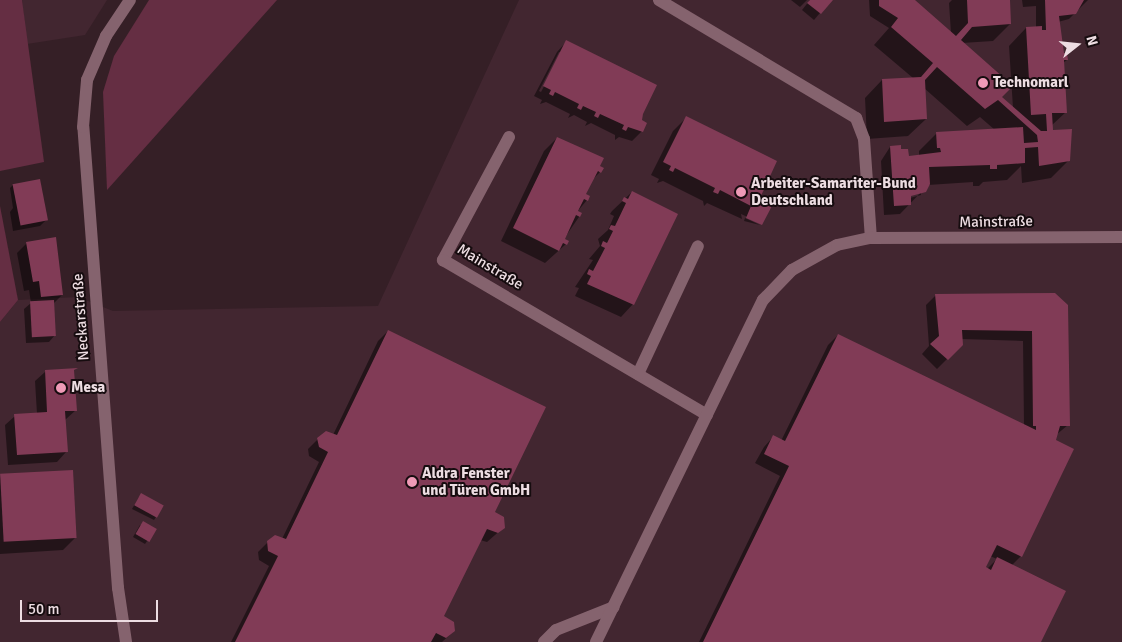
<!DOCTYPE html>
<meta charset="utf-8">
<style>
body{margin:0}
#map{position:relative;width:1122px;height:642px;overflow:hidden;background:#351f26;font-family:Signika,sans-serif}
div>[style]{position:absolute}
.built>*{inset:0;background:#422630}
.green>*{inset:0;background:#652e43}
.shadow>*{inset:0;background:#0007}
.building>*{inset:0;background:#813b56;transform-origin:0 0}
.minor>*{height:12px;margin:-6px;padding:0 6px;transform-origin:6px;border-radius:6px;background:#85636e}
.dots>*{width:14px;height:14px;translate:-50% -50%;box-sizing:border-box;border:2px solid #160c0f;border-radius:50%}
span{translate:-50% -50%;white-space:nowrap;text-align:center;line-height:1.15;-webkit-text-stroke:4px #160c0f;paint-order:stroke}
.poi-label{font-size:15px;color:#eddde2;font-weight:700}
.left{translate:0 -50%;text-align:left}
.street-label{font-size:15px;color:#eddde2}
.north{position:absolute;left:1052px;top:20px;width:50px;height:50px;-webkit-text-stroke:4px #160c0f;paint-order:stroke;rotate:74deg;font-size:14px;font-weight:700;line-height:20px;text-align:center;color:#eddde2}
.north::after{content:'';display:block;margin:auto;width:18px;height:22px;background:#eddde2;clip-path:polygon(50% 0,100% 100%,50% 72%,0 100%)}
.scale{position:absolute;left:20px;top:600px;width:138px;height:22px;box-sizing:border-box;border:2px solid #eddde2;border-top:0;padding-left:6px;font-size:15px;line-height:18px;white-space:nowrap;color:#eddde2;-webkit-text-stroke:4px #160c0f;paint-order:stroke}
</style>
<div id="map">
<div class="built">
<i style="clip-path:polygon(22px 0,107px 0,85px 35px,27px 44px)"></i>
<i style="clip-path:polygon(519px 0,1122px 0,1122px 642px,0 642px,0 322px,18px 300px,78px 297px,113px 311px,378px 306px)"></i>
</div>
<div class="green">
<i style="clip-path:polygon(0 0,22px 0,44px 162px,0 171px)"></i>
<i style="clip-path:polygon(149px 0,277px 0,107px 190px,103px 92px,114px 56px)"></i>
<i style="clip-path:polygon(0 206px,18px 300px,0 322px)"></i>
</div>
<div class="shadow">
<i style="clip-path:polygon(791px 0,807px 0,800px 7px)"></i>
<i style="clip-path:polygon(810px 0,831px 0,814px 20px,802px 10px)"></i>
<i style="clip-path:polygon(evenodd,869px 0,907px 0,951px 33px,949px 3px,952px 0,1009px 0,1010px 24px,993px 41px,962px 43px,1000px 97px,1013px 108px,1009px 46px,1026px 28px,1036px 28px,1036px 6px,1023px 7px,1022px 0,1088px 0,1069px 19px,1058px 22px,1062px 54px,1067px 60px,1063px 63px,1066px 112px,1051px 126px,1052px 132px,1069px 160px,1051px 178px,1022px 183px,1021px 166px,1007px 180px,983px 182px,979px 186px,973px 186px,973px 182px,928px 185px,900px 214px,884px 215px,881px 161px,890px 147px,900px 149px,908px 157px,919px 156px,919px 151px,936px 134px,995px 130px,980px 117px,967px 126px,924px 88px,926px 119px,908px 136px,867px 139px,865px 98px,882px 80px,913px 78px,874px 45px,889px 28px,870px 16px,869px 0,921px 192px,921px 195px,906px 199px,905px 197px,921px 192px)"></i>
<i style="clip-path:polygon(evenodd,566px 42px,642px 114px,642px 131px,632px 141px,619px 137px,615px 140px,615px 135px,591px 123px,585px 126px,587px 122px,574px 115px,568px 118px,570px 114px,546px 102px,540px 104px,542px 100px,534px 96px,557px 52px,566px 42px,559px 52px,562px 52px,541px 92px,539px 91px,559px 52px)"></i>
<i style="clip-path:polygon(686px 118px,756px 203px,761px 223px,741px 214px,742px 219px,707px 203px,704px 206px,703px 201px,663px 181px,657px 183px,659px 179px,651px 175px,673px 131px)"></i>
<i style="clip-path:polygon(557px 138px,600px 172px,591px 181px,585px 195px,587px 200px,577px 212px,580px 214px,579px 217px,563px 240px,567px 242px,566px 244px,545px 263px,501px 241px,544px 151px)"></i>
<i style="clip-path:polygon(13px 185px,47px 219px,40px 226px,13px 231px,10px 212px,13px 208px,10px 188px)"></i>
<i style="clip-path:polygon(632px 192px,633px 304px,621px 317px,575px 296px,579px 288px,575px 287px,593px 260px,589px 259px,600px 246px,598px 239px,608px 230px,614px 216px,610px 214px,612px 211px)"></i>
<i style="clip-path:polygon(745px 218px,760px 225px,744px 221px)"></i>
<i style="clip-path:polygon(27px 243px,62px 295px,53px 304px,55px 335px,49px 342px,26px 343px,24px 309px,31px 303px,29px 290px,24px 291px,17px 253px)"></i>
<i style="clip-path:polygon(evenodd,1054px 294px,1068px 425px,1056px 435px,1054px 441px,1073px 450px,1021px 556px,1011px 566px,1040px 642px,699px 642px,780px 476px,755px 463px,764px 447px,773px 437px,781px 441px,828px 345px,838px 335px,1024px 426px,1023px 341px,961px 339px,961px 345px,937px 369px,922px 354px,929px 346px,926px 305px,936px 295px,1054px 294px,990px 556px,997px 559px,987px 569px,984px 567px,990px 556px)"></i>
<i style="clip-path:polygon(388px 331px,503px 528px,487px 542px,480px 540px,442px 617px,454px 631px,442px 642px,231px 642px,269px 566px,259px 560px,258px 552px,268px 542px,282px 539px,319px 462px,309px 456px,308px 449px,318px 439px,333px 435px,378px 341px)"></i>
<i style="clip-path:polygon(45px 372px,76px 410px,65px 420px,66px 452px,57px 462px,8px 465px,5px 425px,15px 416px,37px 414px,35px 381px)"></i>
<i style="clip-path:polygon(0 475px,75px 538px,63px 550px,0 554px)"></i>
<i style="clip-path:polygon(139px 497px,156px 517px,154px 520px,132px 509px)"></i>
<i style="clip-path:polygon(140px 525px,155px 530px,145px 544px,133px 537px)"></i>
</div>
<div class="building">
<i style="clip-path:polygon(810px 0,833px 0,821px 14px,807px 3px)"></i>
<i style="clip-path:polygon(879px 0,915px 0,956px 36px,968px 23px,967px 0,1010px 0,1011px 24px,972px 27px,961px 40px,1013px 86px,1002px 97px,1041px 131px,1047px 131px,1046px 114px,1031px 115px,1026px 27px,1042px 26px,1042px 30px,1046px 30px,1045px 0,1084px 0,1076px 14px,1059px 16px,1064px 53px,1067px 53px,1068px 60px,1064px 60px,1067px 113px,1052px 113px,1053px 130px,1072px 129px,1070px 161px,1039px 166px,1038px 147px,1025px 148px,1025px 163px,997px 165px,997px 169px,990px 169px,990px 165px,929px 167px,930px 184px,926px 192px,911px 196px,911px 205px,894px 206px,890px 146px,901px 145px,901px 149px,908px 149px,909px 156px,941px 152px,940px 148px,937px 148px,936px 132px,1023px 127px,1024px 143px,1038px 142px,1037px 135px,998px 100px,985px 109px,937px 67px,925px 80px,927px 119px,884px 122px,882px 79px,921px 77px,933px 63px,891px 27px,898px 18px,879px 6px)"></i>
<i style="clip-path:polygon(566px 40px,657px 85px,643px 114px,642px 120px,647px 123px,643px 132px,628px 127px,626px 131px,622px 129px,624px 125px,600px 114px,598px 118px,594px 116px,596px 112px,583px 106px,581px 110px,577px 108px,579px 104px,555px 92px,553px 96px,549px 94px,551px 90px,543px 86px)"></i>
<i style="clip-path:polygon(686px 116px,777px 161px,760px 198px,773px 204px,762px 225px,746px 218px,751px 206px,720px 190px,718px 194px,713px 192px,715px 188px,675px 168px,673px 172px,669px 170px,671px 166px,663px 162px)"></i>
<i style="clip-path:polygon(557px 137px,604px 158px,600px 166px,604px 168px,601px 173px,598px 171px,586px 194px,590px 196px,588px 201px,584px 199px,578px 211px,582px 213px,580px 217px,576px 215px,565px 239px,569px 241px,567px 245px,563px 243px,559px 251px,513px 228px)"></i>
<i style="left:40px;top:179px;width:42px;height:28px;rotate:79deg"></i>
<i style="clip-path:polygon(632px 191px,678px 214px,634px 305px,587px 284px,591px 276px,587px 274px,589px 269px,593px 271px,605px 248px,601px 246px,603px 241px,607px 243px,613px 231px,609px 229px,611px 225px,615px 226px,626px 203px,622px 201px,624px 197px,628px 199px)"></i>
<i style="clip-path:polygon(56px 237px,63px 295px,41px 297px,39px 281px,33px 282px,26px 242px)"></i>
<i style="clip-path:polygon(1055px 293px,1068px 305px,1070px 426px,1060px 426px,1056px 440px,1074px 449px,1022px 557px,997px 545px,986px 567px,991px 570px,997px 557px,1066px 591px,1041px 642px,703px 642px,789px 466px,764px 454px,773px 435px,785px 441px,838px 334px,1036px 430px,1036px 426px,1033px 426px,1032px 331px,962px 330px,963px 345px,948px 360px,930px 344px,939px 336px,935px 294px)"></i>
<i style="left:54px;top:300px;width:36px;height:24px;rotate:87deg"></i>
<i style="clip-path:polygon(388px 330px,546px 407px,495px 512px,504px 517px,505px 528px,498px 533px,487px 529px,444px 616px,454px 622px,455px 631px,446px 638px,436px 633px,431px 642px,235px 642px,278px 556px,268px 551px,267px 541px,275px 535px,286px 539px,328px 452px,319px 447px,317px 438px,326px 431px,337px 435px)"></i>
<i style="clip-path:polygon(78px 368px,74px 370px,77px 411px,65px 411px,68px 452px,17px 455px,14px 414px,47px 412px,45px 370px)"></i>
<i style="left:73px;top:470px;width:68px;height:73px;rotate:87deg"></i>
<i style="left:141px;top:493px;width:26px;height:14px;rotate:29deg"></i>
<i style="left:143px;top:521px;width:16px;height:15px;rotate:30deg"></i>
</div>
<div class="minor">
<i style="left:659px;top:0;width:230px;rotate:30.9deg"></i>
<i style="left:856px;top:118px;width:22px;rotate:69deg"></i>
<i style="left:864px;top:139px;width:99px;rotate:86deg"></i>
<i style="left:509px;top:137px;width:140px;rotate:118.2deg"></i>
<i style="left:443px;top:260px;width:306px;rotate:30.4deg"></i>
<i style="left:638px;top:374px;width:141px;rotate:-64.9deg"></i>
<i style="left:126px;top:642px;width:55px;rotate:-98.4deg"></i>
<i style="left:118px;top:588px;width:462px;rotate:-94.3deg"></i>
<i style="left:83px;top:127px;width:47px;rotate:-85.1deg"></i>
<i style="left:87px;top:80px;width:48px;rotate:-66.6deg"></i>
<i style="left:106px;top:36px;width:43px;rotate:-56.3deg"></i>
<i style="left:544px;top:642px;width:17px;rotate:-45deg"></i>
<i style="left:556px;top:630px;width:62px;rotate:-21.6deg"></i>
<i style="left:596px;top:642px;width:381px;rotate:-64deg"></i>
<i style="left:763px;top:300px;width:42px;rotate:-46deg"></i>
<i style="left:792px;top:270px;width:51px;rotate:-29.1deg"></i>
<i style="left:837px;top:245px;width:35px;rotate:-12deg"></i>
<i style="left:871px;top:238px;width:251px;rotate:-0.2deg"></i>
</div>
<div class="dots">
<i style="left:983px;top:83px;background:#ef9ab7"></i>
<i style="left:741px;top:192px;background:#ef9ab7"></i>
<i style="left:61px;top:388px;background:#ef9ab7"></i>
<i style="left:412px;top:482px;background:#ef9ab7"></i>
</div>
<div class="poi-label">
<span class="left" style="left:993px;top:83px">Technomarl</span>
<span class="left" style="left:751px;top:192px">Arbeiter-Samariter-Bund<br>Deutschland</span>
<span class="left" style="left:71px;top:388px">Mesa</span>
<span class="left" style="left:422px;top:482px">Aldra Fenster<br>und Türen GmbH</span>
</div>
<div class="street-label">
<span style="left:996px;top:222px;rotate:-1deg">Mainstraße</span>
<span style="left:490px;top:267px;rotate:31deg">Mainstraße</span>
<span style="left:81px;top:317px;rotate:-94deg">Neckarstraße</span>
</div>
<div class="north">N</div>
<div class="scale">50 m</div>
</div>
